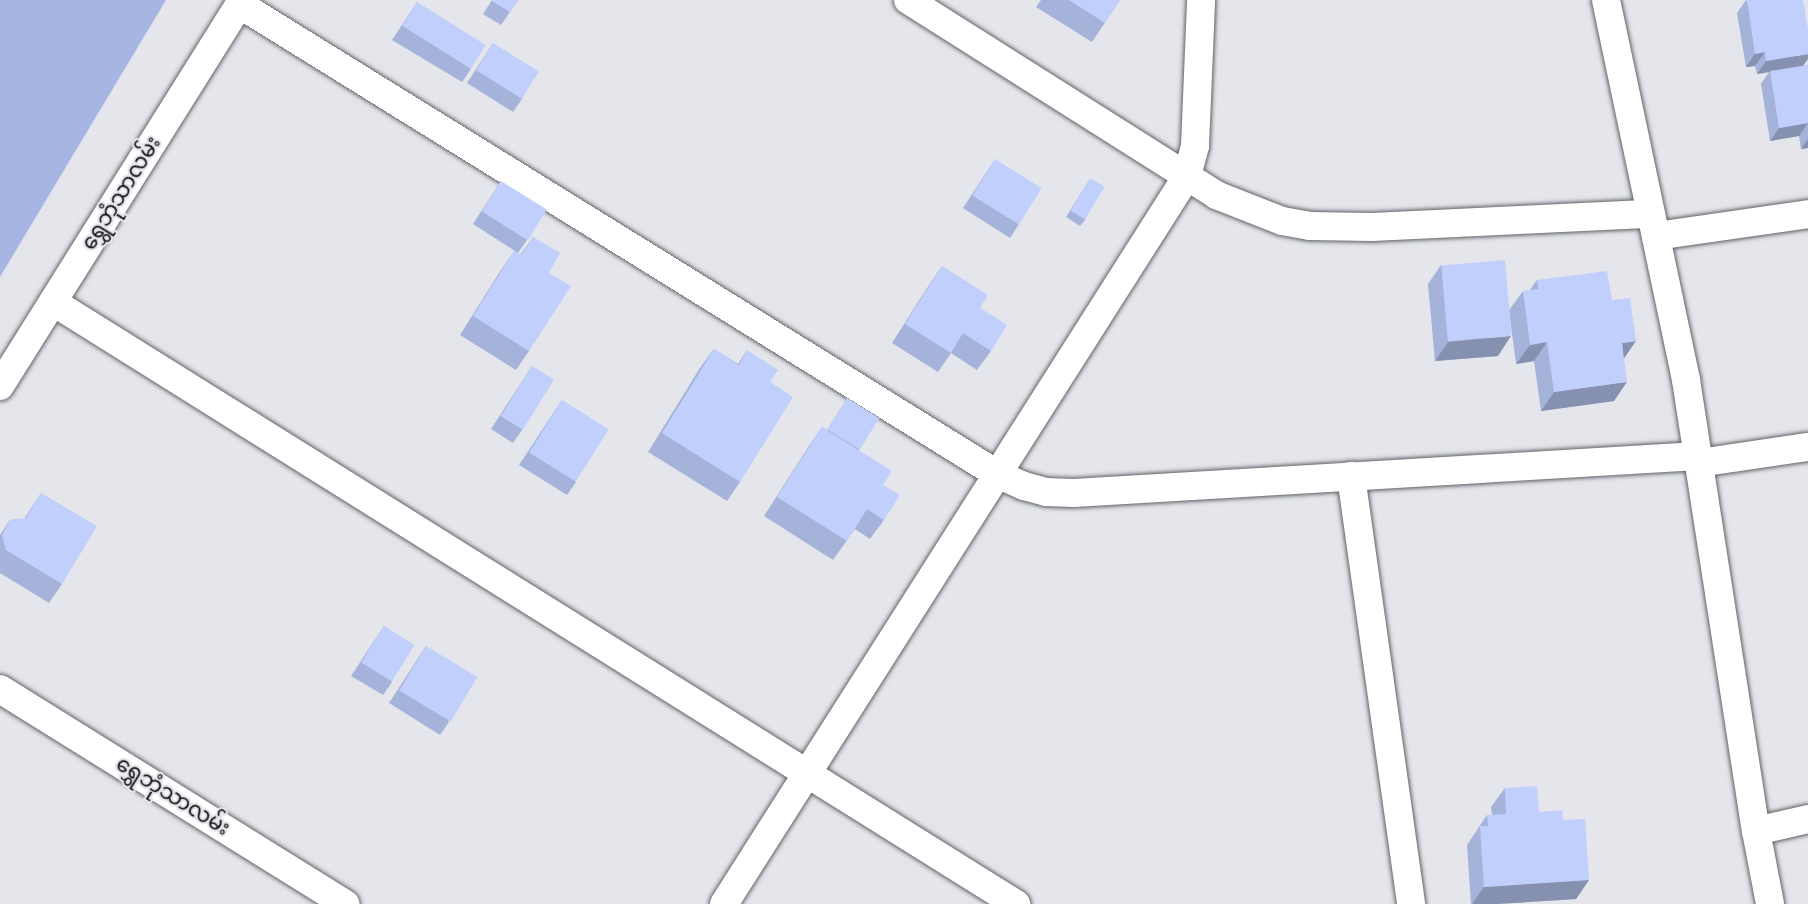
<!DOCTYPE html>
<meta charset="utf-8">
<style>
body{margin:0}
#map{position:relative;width:1808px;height:904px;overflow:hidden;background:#e4e6eb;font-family:Lora,"Noto Sans Myanmar",serif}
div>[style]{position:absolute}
.green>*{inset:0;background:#a7b5e3}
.roads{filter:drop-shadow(0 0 2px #616367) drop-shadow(0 0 2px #616367)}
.minor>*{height:28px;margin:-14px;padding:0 14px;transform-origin:14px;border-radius:14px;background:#fff}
.wall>*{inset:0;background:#a5b2d9}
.shaded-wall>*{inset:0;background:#8691b0}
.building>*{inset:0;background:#c0cffc;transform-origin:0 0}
span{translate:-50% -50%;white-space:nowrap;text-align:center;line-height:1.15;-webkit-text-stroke:4.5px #e4e6eb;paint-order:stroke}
.street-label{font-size:21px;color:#0f1012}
</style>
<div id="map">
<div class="green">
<i style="clip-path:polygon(0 0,166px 0,0 277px)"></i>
</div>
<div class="roads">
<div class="minor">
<i style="left:908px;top:0;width:365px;rotate:32.3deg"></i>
<i style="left:1216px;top:195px;width:71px;rotate:21.5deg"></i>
<i style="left:1282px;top:221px;width:28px;rotate:10deg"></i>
<i style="left:1310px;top:226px;width:62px;rotate:0.9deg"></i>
<i style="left:1372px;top:227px;width:279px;rotate:-2.7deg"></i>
<i style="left:1606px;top:0;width:388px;rotate:78.1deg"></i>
<i style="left:1686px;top:380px;width:456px;rotate:81.2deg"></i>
<i style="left:1756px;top:831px;width:74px;rotate:79.1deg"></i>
<i style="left:239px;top:4px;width:892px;rotate:31.8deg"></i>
<i style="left:997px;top:474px;width:30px;rotate:24deg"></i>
<i style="left:1024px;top:486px;width:23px;rotate:15deg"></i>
<i style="left:1046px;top:492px;width:28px;rotate:2deg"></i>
<i style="left:1074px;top:493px;width:625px;rotate:-3.39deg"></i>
<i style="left:1656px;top:236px;width:154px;rotate:-8.2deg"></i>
<i style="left:53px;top:302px;width:1136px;rotate:32.01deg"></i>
<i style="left:0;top:386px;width:456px;rotate:-57.9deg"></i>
<i style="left:1699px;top:463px;width:110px;rotate:-8.4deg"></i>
<i style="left:1351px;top:476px;width:432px;rotate:82deg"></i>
<i style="left:0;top:689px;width:407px;rotate:31.9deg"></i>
<i style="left:1756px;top:831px;width:53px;rotate:-13deg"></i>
<i style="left:724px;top:904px;width:863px;rotate:-57.54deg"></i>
<i style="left:1187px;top:176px;width:31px;rotate:-75deg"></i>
<i style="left:1195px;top:146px;width:146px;rotate:-87.6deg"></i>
</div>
</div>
<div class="wall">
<i style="clip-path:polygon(492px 0,518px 0,501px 25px,483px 14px)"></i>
<i style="clip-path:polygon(1041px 0,1120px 0,1092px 42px,1036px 7px)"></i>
<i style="clip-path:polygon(1746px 0,1803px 66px,1808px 65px,1808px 148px,1801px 149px,1799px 136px,1770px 141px,1761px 84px,1769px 72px,1757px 74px,1755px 66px,1746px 67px,1737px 13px)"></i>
<i style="clip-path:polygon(417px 2px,471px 69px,462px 82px,392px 40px)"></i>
<i style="clip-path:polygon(493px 43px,522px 99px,513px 112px,467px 83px)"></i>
<i style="clip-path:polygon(995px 159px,1019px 224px,1010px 238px,963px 208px)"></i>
<i style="clip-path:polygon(501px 181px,527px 240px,518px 253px,473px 224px)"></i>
<i style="clip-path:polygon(1086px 185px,1085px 220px,1080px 226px,1066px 217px)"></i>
<i style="clip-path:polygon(533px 237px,549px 273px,529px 351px,516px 370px,460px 335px,501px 270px,514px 251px,520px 255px)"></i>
<i style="clip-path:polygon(1441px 265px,1498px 356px,1435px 361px,1428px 284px)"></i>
<i style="clip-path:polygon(942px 266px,980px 308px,991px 351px,977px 370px,951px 353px,938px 372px,892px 343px,929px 285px)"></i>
<i style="clip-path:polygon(1537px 280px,1612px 300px,1624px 358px,1614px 401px,1541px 411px,1534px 361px,1516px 364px,1509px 310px,1523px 291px,1530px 290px)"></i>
<i style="clip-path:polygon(714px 349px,738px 364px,747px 350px,770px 382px,740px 482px,727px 501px,648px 452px,700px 368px)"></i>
<i style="clip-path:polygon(532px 366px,522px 430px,513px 443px,491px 429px)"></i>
<i style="clip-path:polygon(847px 398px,859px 450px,883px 485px,884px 520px,870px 539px,855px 529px,833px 560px,764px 516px,809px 446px,822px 427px,827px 430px)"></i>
<i style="clip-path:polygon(562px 400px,576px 482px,567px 495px,519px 465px)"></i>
<i style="clip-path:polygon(41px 493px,62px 584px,49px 603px,0 573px,0 535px,10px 520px,24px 519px)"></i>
<i style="clip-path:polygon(384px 626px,392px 682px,383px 695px,351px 676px)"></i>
<i style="clip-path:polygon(426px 646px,449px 722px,440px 735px,389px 703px)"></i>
<i style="clip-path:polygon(1505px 788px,1539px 812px,1563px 820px,1589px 880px,1576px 899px,1496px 904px,1471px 904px,1467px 845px,1487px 815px,1492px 815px,1491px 807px)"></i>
</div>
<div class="shaded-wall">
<i style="clip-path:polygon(1765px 52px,1755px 66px,1746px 67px,1755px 54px)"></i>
<i style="clip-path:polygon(1808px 54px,1808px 59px,1803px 66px,1757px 74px,1766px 61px)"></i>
<i style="clip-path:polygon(1808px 123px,1799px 136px,1770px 141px,1779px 128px)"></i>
<i style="clip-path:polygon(1808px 139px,1808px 148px,1801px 149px)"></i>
<i style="clip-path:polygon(1511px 336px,1498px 356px,1435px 361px,1448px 342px)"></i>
<i style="clip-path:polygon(1636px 341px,1623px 360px,1622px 343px)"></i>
<i style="clip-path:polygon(1547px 342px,1534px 361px,1516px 364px,1530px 345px)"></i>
<i style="clip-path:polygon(1627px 382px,1614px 401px,1541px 411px,1554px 392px)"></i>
<i style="clip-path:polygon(1589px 880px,1576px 899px,1496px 904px,1472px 904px,1484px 887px)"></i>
</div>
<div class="building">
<i style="clip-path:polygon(492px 0,518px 0,510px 12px,492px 1px)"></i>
<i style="clip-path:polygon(1069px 0,1120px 0,1105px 23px)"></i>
<i style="clip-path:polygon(1747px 0,1803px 0,1808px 29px,1808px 54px,1766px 61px,1765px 52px,1755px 54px)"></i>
<i style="left:417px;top:2px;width:81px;height:28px;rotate:32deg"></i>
<i style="left:493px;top:43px;width:54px;height:32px;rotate:32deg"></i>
<i style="clip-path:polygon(1808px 65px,1808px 123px,1779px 128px,1770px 71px)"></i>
<i style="left:995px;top:159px;width:55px;height:43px;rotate:32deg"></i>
<i style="left:1090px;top:178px;width:17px;height:38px;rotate:31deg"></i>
<i style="left:501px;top:181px;width:54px;height:36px;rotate:32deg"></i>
<i style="clip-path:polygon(533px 237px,560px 253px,549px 273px,571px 286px,529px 351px,473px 316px,514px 251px,521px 255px)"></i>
<i style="left:1505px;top:260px;width:76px;height:64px;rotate:85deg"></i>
<i style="clip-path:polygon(942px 266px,988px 295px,980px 308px,1007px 325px,991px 351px,963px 333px,951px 353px,905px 324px)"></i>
<i style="clip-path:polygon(1607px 271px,1612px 300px,1630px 298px,1636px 341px,1622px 343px,1627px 382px,1554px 392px,1547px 342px,1530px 345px,1523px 291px,1538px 289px,1537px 280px)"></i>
<i style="clip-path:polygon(714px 349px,739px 365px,747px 350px,778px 370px,770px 382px,793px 397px,740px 482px,662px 433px)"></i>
<i style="left:532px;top:366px;width:26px;height:59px;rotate:32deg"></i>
<i style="left:847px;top:398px;width:38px;height:37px;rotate:32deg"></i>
<i style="left:562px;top:400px;width:55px;height:62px;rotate:32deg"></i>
<i style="clip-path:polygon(822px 427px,892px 471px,883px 485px,900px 495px,884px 520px,867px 509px,847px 541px,777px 497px)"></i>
<i style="clip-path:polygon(41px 493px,97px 526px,62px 584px,6px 550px,2px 535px,10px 520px,26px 518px)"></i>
<i style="left:384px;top:626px;width:36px;height:43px;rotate:32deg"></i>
<i style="left:426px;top:646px;width:60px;height:52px;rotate:31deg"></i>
<i style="clip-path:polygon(1537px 786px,1539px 812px,1562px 810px,1563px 820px,1585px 819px,1589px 880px,1484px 887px,1480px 826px,1488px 826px,1487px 815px,1506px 814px,1505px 788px)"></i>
</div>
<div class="street-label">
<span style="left:121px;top:193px;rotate:-58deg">ရွှေဘုံသာလမ်း</span>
<span style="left:173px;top:796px;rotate:32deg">ရွှေဘုံသာလမ်း</span>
</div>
</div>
